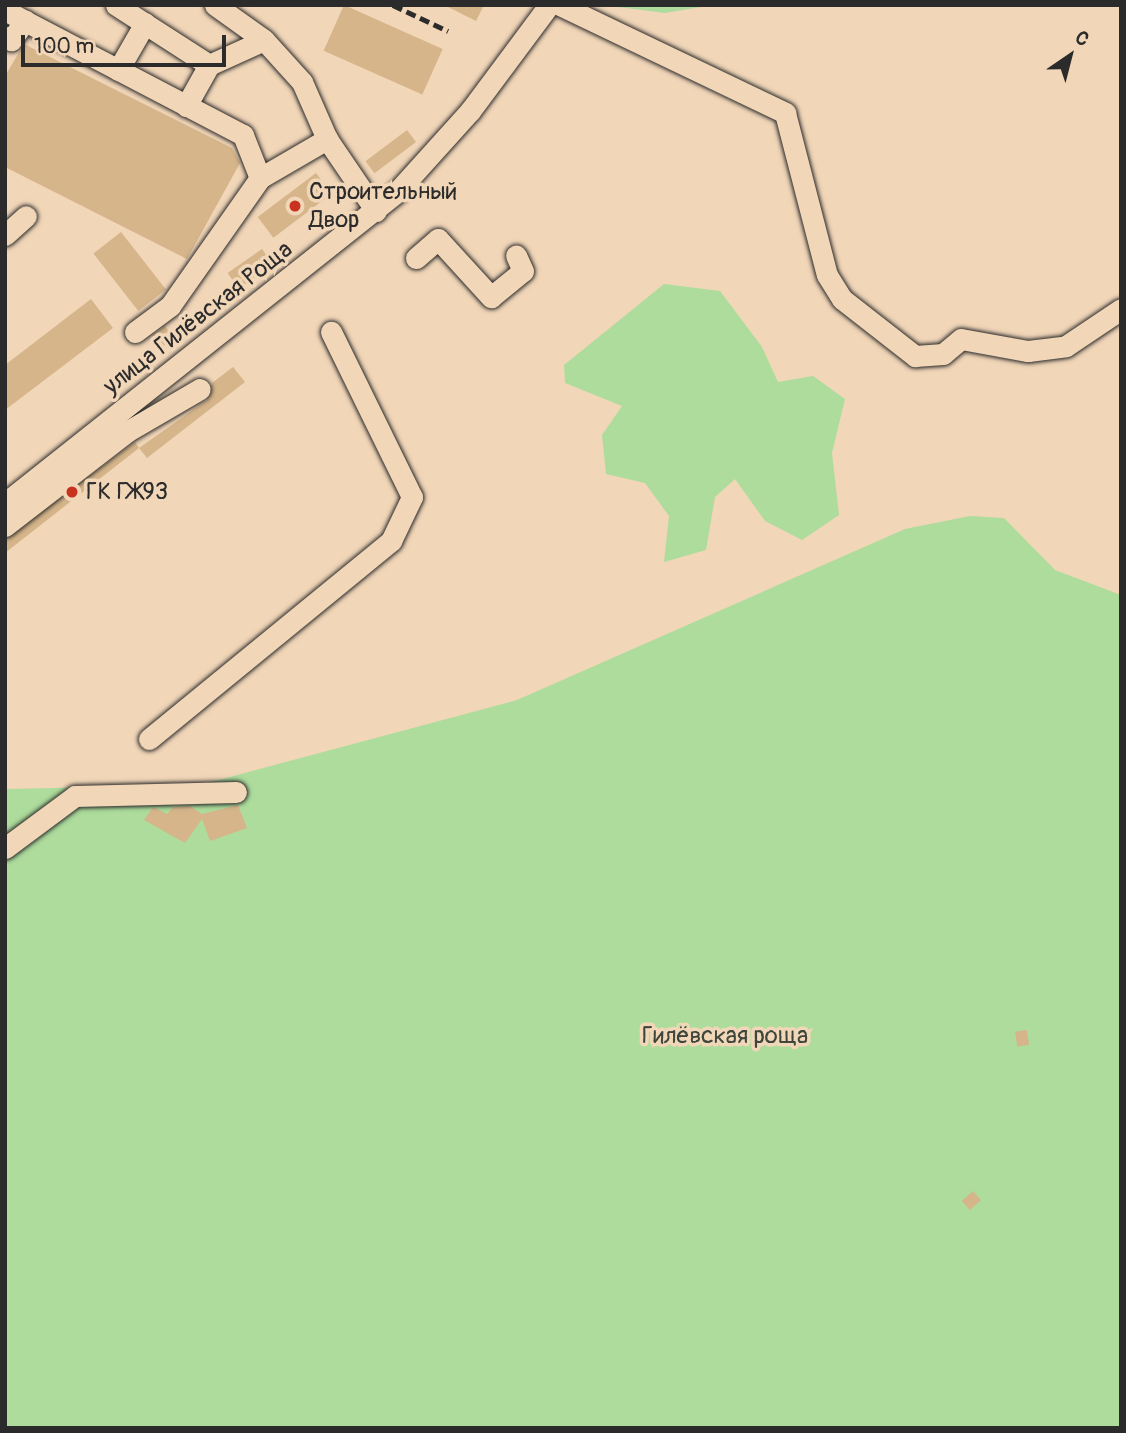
<!DOCTYPE html>
<meta charset="utf-8">
<style>
body{margin:0}
#map{position:relative;width:1126px;height:1433px;overflow:hidden;background:#f1d6b8;font-family:Pangolin,sans-serif}
div>[style]{position:absolute}
.green>*{inset:0;background:#addc9c}
.building>*{inset:0;background:#d6b58a;transform-origin:0 0}
.roads{filter:drop-shadow(0 0 2px #2b2b2b) drop-shadow(0 0 2px #2b2b2b)}
.minor>*{height:21px;margin:-10.5px;padding:0 10.5px;transform-origin:10.5px;border-radius:10.5px;background:#f1d6b8}
.rail>*{height:4.5px;margin-top:-2.25px;transform-origin:0;background:repeating-linear-gradient(90deg,#2b2b2b 0 10px,transparent 0 15px)}
.dots>*{width:19px;height:19px;translate:-50% -50%;box-sizing:border-box;border:4px solid #f1d6b8;border-radius:50%}
span{translate:-50% -50%;white-space:nowrap;text-align:center;line-height:1.15;-webkit-text-stroke:7px #f1d6b8;paint-order:stroke}
.poi-label{font-size:24px;color:#2b2b2b}
.left{translate:0 -50%;text-align:left}
.street-label{font-size:24px;color:#2b2b2b}
.park-label{font-size:24px;color:#3e463c}
.frame{position:absolute;inset:0;border:7px solid #2b2b2b;pointer-events:none}
.north{position:absolute;left:1035px;top:21px;width:70px;height:70px;-webkit-text-stroke:5px #f1d6b8;paint-order:stroke;rotate:35deg;font-size:19px;font-weight:700;line-height:28px;text-align:center;color:#2b2b2b}
.north::after{content:'';display:block;margin:auto;width:24px;height:32px;background:#2b2b2b;clip-path:polygon(50% 0,100% 100%,50% 72%,0 100%)}
.scale{position:absolute;left:21px;top:35px;width:205px;height:32px;box-sizing:border-box;border:4px solid #2b2b2b;border-top:0;padding-left:9px;font-size:21px;line-height:24px;white-space:nowrap;color:#2b2b2b;-webkit-text-stroke:5px #f1d6b8;paint-order:stroke}
</style>
<div id="map">
<div class="green">
<i style="clip-path:polygon(603px 5px,713px 5px,665px 13px)"></i>
<i style="clip-path:polygon(664px 284px,720px 291px,762px 347px,778px 382px,813px 376px,845px 399px,832px 453px,839px 515px,802px 540px,765px 521px,735px 479px,715px 497px,706px 550px,664px 562px,669px 516px,645px 483px,606px 474px,602px 435px,622px 406px,565px 383px,564px 365px)"></i>
<i style="clip-path:polygon(970px 516px,1004px 518px,1055px 570px,1121px 595px,1121px 1428px,5px 1428px,5px 789px,200px 785px,517px 700px,905px 529px)"></i>
</div>
<div class="building">
<i style="left:344px;top:5px;width:108px;height:50px;rotate:24deg"></i>
<i style="clip-path:polygon(444px 5px,484px 5px,476px 21px)"></i>
<i style="clip-path:polygon(24px 44px,232px 148px,240px 163px,187px 259px,5px 167px,5px 76px)"></i>
<i style="left:407px;top:130px;width:15px;height:52px;rotate:53deg"></i>
<i style="left:316px;top:173px;width:26px;height:73px;rotate:53deg"></i>
<i style="left:121px;top:232px;width:73px;height:35px;rotate:52deg"></i>
<i style="left:262px;top:249px;width:19px;height:42px;rotate:55deg"></i>
<i style="clip-path:polygon(91px 299px,113px 328px,5px 410px,5px 365px)"></i>
<i style="left:165px;top:326px;width:15px;height:16px;rotate:53deg"></i>
<i style="clip-path:polygon(233px 367px,245px 382px,147px 458px,139px 448px,207px 400px,212px 383px)"></i>
<i style="clip-path:polygon(135px 442px,139px 448px,5px 553px,5px 539px)"></i>
<i style="clip-path:polygon(238px 805px,247px 828px,210px 841px,202px 819px,185px 843px,144px 820px,153px 807px,167px 814px,173px 807px,190px 806px,202px 814px)"></i>
<i style="left:1027px;top:1030px;width:15px;height:12px;rotate:82deg"></i>
<i style="left:973px;top:1191px;width:12px;height:15px;rotate:48deg"></i>
</div>
<div class="roads">
<div class="minor">
<i style="left:116px;top:5px;width:111px;rotate:32.8deg"></i>
<i style="left:215px;top:5px;width:60px;rotate:35.5deg"></i>
<i style="left:264px;top:40px;width:57px;rotate:47.9deg"></i>
<i style="left:302px;top:82px;width:62px;rotate:66.3deg"></i>
<i style="left:327px;top:139px;width:87px;rotate:55.8deg"></i>
<i style="left:560px;top:5px;width:250px;rotate:25.6deg"></i>
<i style="left:785px;top:113px;width:167px;rotate:75.5deg"></i>
<i style="left:827px;top:275px;width:28px;rotate:58deg"></i>
<i style="left:842px;top:299px;width:93px;rotate:38deg"></i>
<i style="left:915px;top:356px;width:28px;rotate:-4deg"></i>
<i style="left:943px;top:354px;width:23px;rotate:-40deg"></i>
<i style="left:961px;top:339px;width:68px;rotate:10.2deg"></i>
<i style="left:1028px;top:351px;width:38px;rotate:-7deg"></i>
<i style="left:1066px;top:346px;width:66px;rotate:-33.9deg"></i>
<i style="left:5px;top:10px;width:23px;rotate:29deg"></i>
<i style="left:5px;top:37px;width:7px;rotate:27deg"></i>
<i style="left:11px;top:40px;width:24px;rotate:-54deg"></i>
<i style="left:25px;top:21px;width:246px;rotate:27.6deg"></i>
<i style="left:243px;top:135px;width:46px;rotate:68.4deg"></i>
<i style="left:118px;top:70px;width:54px;rotate:-60.1deg"></i>
<i style="left:186px;top:106px;width:47px;rotate:-60.7deg"></i>
<i style="left:209px;top:65px;width:60px;rotate:-24.4deg"></i>
<i style="left:5px;top:235px;width:28px;rotate:-42deg"></i>
<i style="left:416px;top:258px;width:29px;rotate:-41deg"></i>
<i style="left:438px;top:239px;width:79px;rotate:47.6deg"></i>
<i style="left:491px;top:297px;width:41px;rotate:-39.1deg"></i>
<i style="left:523px;top:271px;width:17px;rotate:-114deg"></i>
<i style="left:135px;top:332px;width:44px;rotate:-36.6deg"></i>
<i style="left:170px;top:306px;width:156px;rotate:-54.9deg"></i>
<i style="left:260px;top:178px;width:78px;rotate:-30.2deg"></i>
<i style="left:5px;top:503px;width:500px;rotate:-38.43deg"></i>
<i style="left:397px;top:192px;width:109px;rotate:-48deg"></i>
<i style="left:470px;top:111px;width:132px;rotate:-53.3deg"></i>
<i style="left:5px;top:526px;width:155px;rotate:-37.7deg"></i>
<i style="left:128px;top:431px;width:83px;rotate:-30.3deg"></i>
<i style="left:149px;top:739px;width:313px;rotate:-39.3deg"></i>
<i style="left:391px;top:541px;width:49px;rotate:-64.5deg"></i>
<i style="left:412px;top:497px;width:184px;rotate:-116.1deg"></i>
<i style="left:5px;top:848px;width:87px;rotate:-36.6deg"></i>
<i style="left:75px;top:796px;width:161px;rotate:-1.4deg"></i>
</div>
</div>
<div class="rail">
<i style="left:393px;top:5px;width:61px;rotate:25.3deg"></i>
</div>
<div class="dots">
<i style="left:295px;top:206px;background:#c8321e"></i>
<i style="left:72px;top:492px;background:#c8321e"></i>
</div>
<div class="poi-label">
<span class="left" style="left:309px;top:206px">Строительный<br>Двор</span>
<span class="left" style="left:86px;top:492px">ГК ГЖ93</span>
</div>
<div class="street-label">
<span style="left:198px;top:318px;rotate:-38deg">улица Гилёвская Роща</span>
</div>
<div class="park-label">
<span style="left:725px;top:1036px">Гилёвская роща</span>
</div>
<div class="frame"></div>
<div class="north">С</div>
<div class="scale">100 m</div>
</div>
